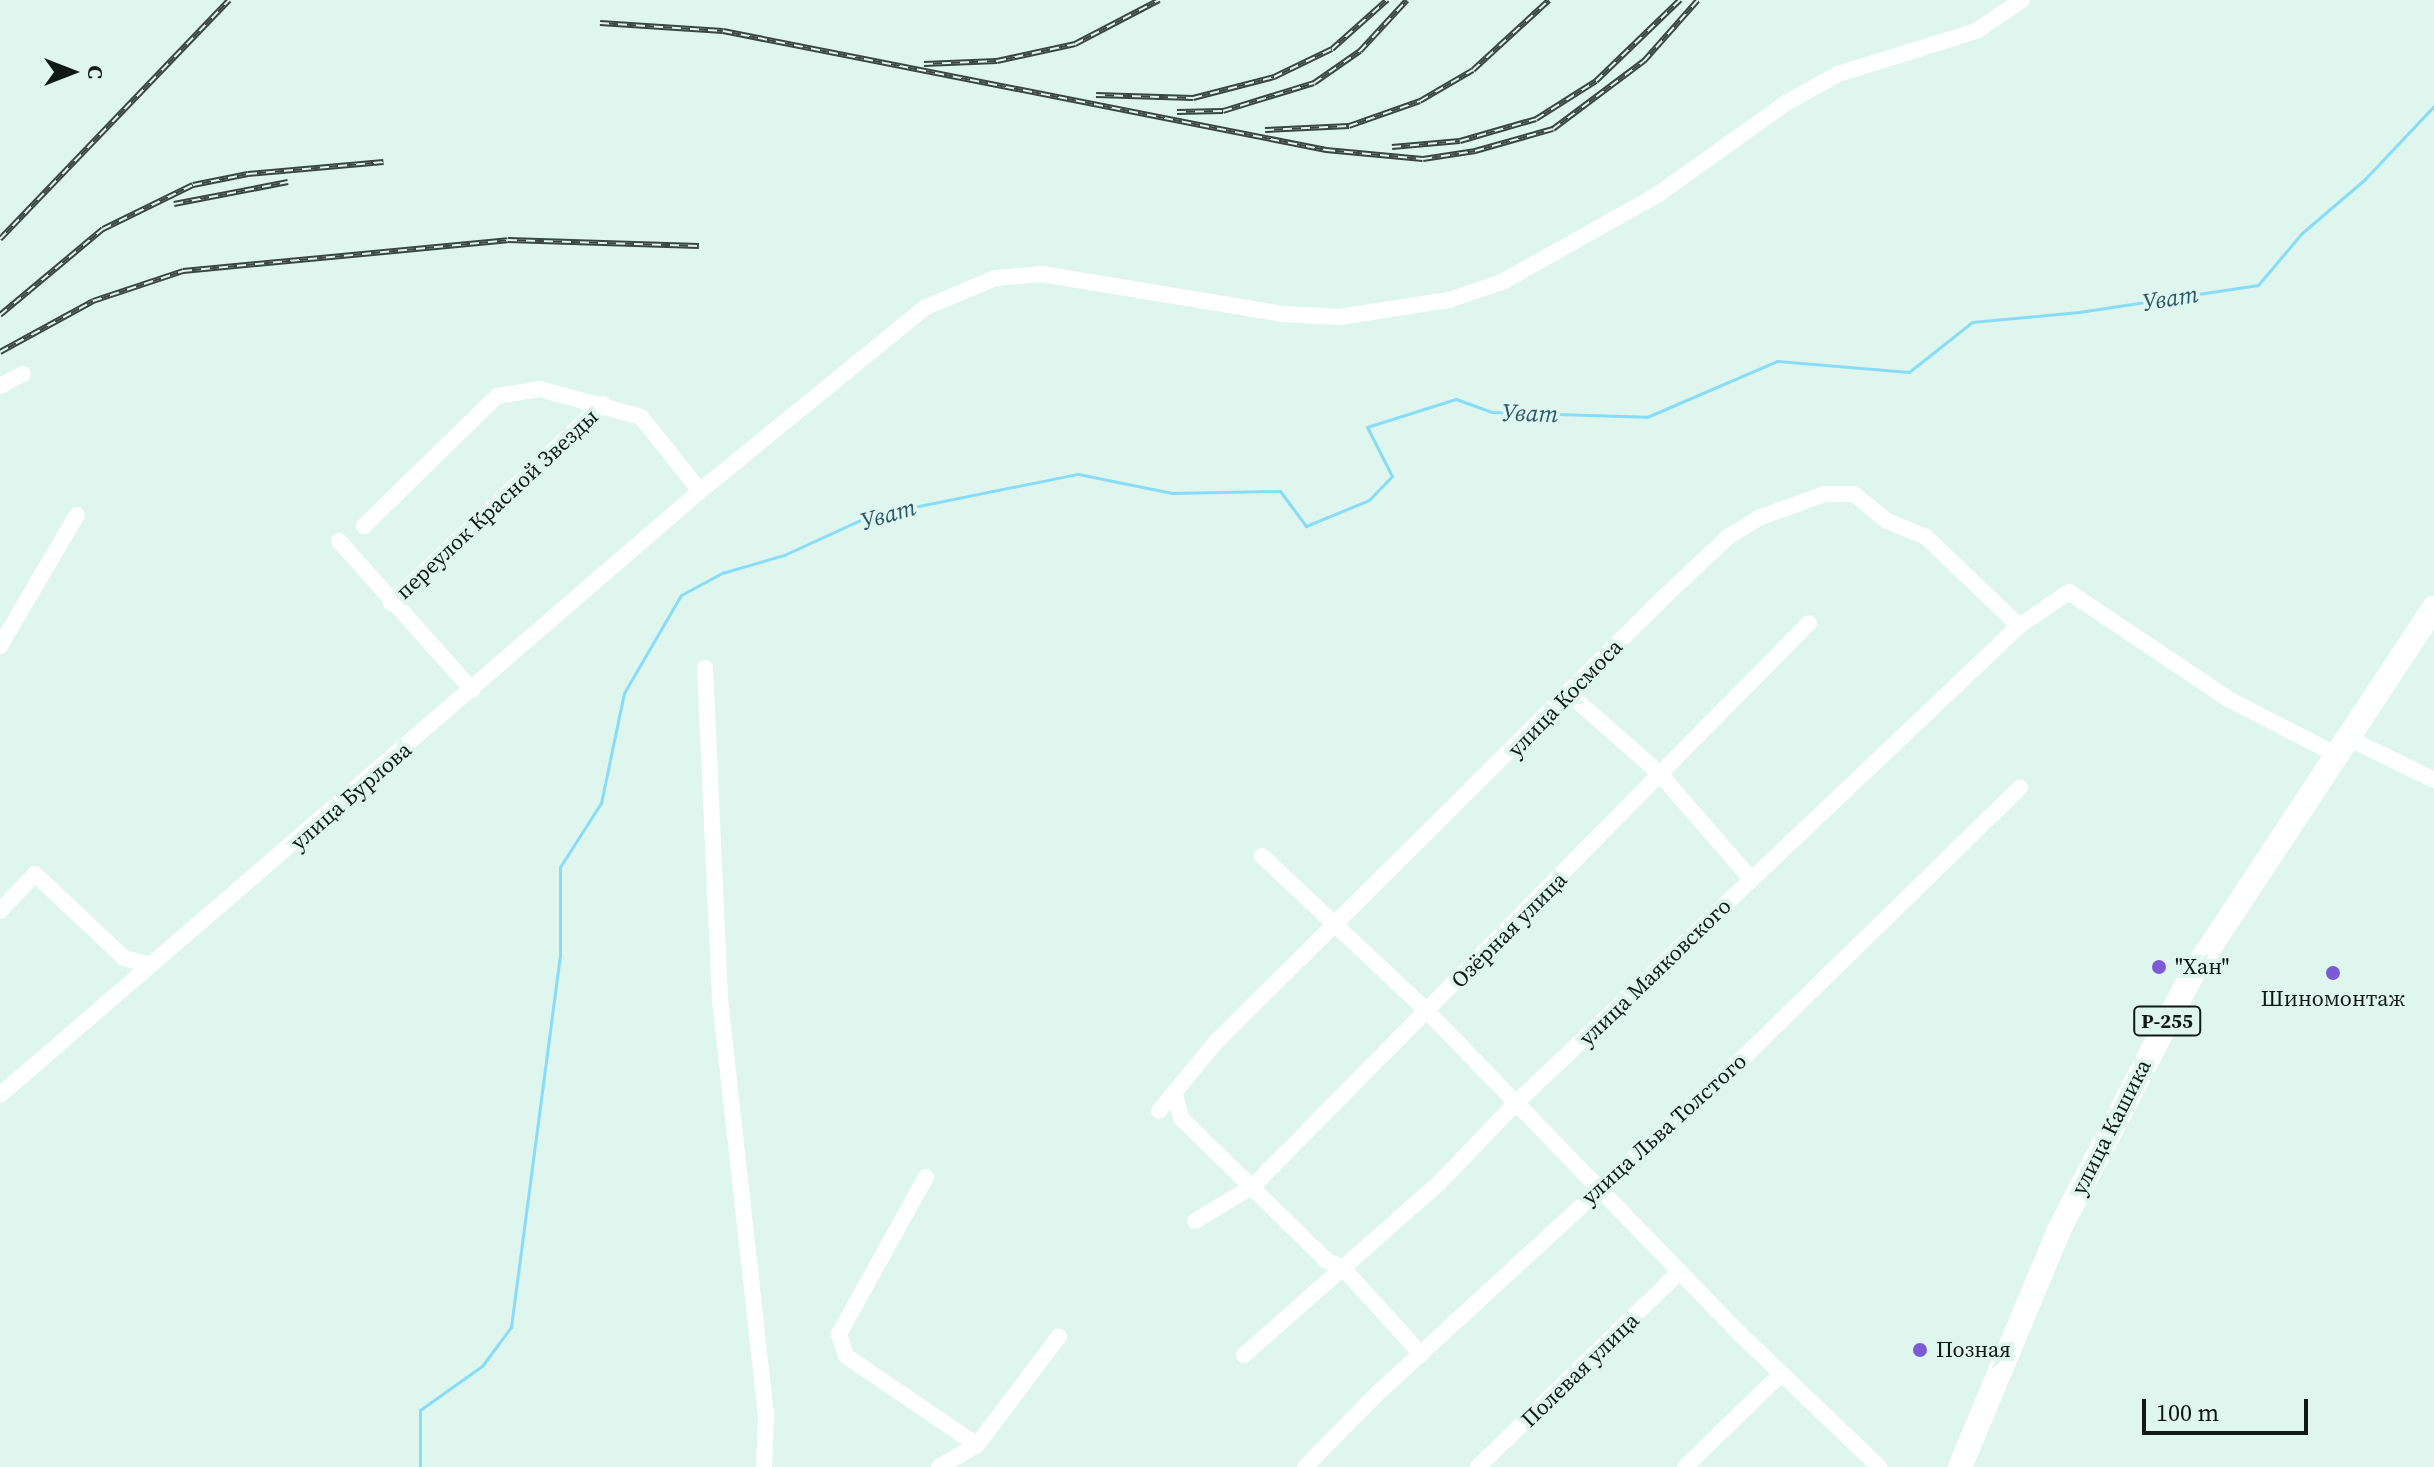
<!DOCTYPE html>
<meta charset="utf-8">
<style>
body{margin:0}
#map{position:relative;width:2434px;height:1467px;overflow:hidden;background:#def6ee;font-family:"Source Serif 4",serif}
div>[style]{position:absolute}
.stream>*{height:3px;margin:-1.5px;padding:0 1.5px;transform-origin:1.5px;border-radius:1.5px;background:#88dcf7}
.minor>*{height:16px;margin:-8px;padding:0 8px;transform-origin:8px;border-radius:8px;background:#fff}
.highway>*{height:24px;margin:-12px;padding:0 12px;transform-origin:12px;border-radius:12px;background:#fff}
.rail>*{height:6px;margin-top:-3px;transform-origin:0;background:repeating-linear-gradient(90deg,#def6ee 0 9px,#3a4642 0 18px);box-sizing:border-box;border-block:2px solid #3a4642}
.dots>*{width:22px;height:22px;translate:-50% -50%;box-sizing:border-box;border:4px solid #def6ee;border-radius:50%}
span{translate:-50% -50%;white-space:nowrap;text-align:center;line-height:1.15;-webkit-text-stroke:8px #def6ee;paint-order:stroke}
.shield-label span{padding:2px 6px;background:#def6ee;border:2px solid;border-radius:6px;-webkit-text-stroke-width:0}
.shield-label{font-size:20px;color:#101916;font-weight:700}
.street-label{font-size:22px;color:#101916}
.poi-label{font-size:22px;color:#101916}
.left{translate:0 -50%;text-align:left}
.water-label{font-size:24px;color:#2a5968;font-style:italic}
.north{position:absolute;left:32px;top:32px;width:80px;height:80px;-webkit-text-stroke:6px #def6ee;paint-order:stroke;rotate:90deg;font-size:22px;font-weight:700;line-height:32px;text-align:center;color:#101916}
.north::after{content:'';display:block;margin:auto;width:28px;height:36px;background:#101916;clip-path:polygon(50% 0,100% 100%,50% 72%,0 100%)}
.scale{position:absolute;left:2142px;top:1399px;width:166px;height:36px;box-sizing:border-box;border:4px solid #101916;border-top:0;padding-left:10px;font-size:24px;line-height:28px;white-space:nowrap;color:#101916;-webkit-text-stroke:6px #def6ee;paint-order:stroke}
</style>
<div id="map">
<div class="stream">
<i style="left:420px;top:1467px;width:57px;rotate:-90deg"></i>
<i style="left:420px;top:1410px;width:76px;rotate:-35.4deg"></i>
<i style="left:482px;top:1366px;width:49px;rotate:-53.4deg"></i>
<i style="left:511px;top:1327px;width:375px;rotate:-82.5deg"></i>
<i style="left:560px;top:955px;width:88px;rotate:-90deg"></i>
<i style="left:560px;top:867px;width:76px;rotate:-57.4deg"></i>
<i style="left:601px;top:803px;width:112px;rotate:-78.2deg"></i>
<i style="left:624px;top:693px;width:113px;rotate:-59.8deg"></i>
<i style="left:681px;top:595px;width:47px;rotate:-28.2deg"></i>
<i style="left:722px;top:573px;width:65px;rotate:-16.2deg"></i>
<i style="left:784px;top:555px;width:94px;rotate:-24.6deg"></i>
<i style="left:869px;top:516px;width:213px;rotate:-11.4deg"></i>
<i style="left:1078px;top:474px;width:96px;rotate:11.4deg"></i>
<i style="left:1172px;top:493px;width:108px;rotate:-1.1deg"></i>
<i style="left:1280px;top:491px;width:44px;rotate:53.4deg"></i>
<i style="left:1306px;top:526px;width:68px;rotate:-22.4deg"></i>
<i style="left:1369px;top:500px;width:33px;rotate:-46deg"></i>
<i style="left:1392px;top:476px;width:55px;rotate:-117deg"></i>
<i style="left:1367px;top:427px;width:93px;rotate:-17.5deg"></i>
<i style="left:1456px;top:399px;width:38px;rotate:20deg"></i>
<i style="left:1492px;top:412px;width:155px;rotate:1.8deg"></i>
<i style="left:1647px;top:417px;width:142px;rotate:-23.3deg"></i>
<i style="left:1777px;top:361px;width:132px;rotate:4.8deg"></i>
<i style="left:1909px;top:372px;width:80px;rotate:-38.4deg"></i>
<i style="left:1972px;top:322px;width:107px;rotate:-5.3deg"></i>
<i style="left:2079px;top:312px;width:181px;rotate:-8.6deg"></i>
<i style="left:2258px;top:285px;width:68px;rotate:-49.8deg"></i>
<i style="left:2302px;top:233px;width:82px;rotate:-40.5deg"></i>
<i style="left:2364px;top:180px;width:102px;rotate:-46.6deg"></i>
</div>
<div class="minor">
<i style="left:0;top:386px;width:26px;rotate:-28deg"></i>
<i style="left:364px;top:526px;width:186px;rotate:-44.3deg"></i>
<i style="left:497px;top:396px;width:44px;rotate:-9.2deg"></i>
<i style="left:540px;top:389px;width:105px;rotate:15.5deg"></i>
<i style="left:641px;top:417px;width:95px;rotate:51.4deg"></i>
<i style="left:339px;top:541px;width:200px;rotate:48.2deg"></i>
<i style="left:391px;top:603px;width:291px;rotate:-43.2deg"></i>
<i style="left:0;top:646px;width:152px;rotate:-59.6deg"></i>
<i style="left:705px;top:668px;width:331px;rotate:87.4deg"></i>
<i style="left:720px;top:999px;width:417px;rotate:83.7deg"></i>
<i style="left:766px;top:1413px;width:54px;rotate:92.1deg"></i>
<i style="left:1568px;top:693px;width:121px;rotate:41.3deg"></i>
<i style="left:1659px;top:773px;width:140px;rotate:49deg"></i>
<i style="left:2346px;top:737px;width:98px;rotate:26deg"></i>
<i style="left:1262px;top:856px;width:226px;rotate:43.2deg"></i>
<i style="left:1427px;top:1011px;width:448px;rotate:45.9deg"></i>
<i style="left:1739px;top:1333px;width:194px;rotate:43.7deg"></i>
<i style="left:0;top:911px;width:51px;rotate:-46.6deg"></i>
<i style="left:35px;top:874px;width:122px;rotate:43.3deg"></i>
<i style="left:124px;top:958px;width:24px;rotate:15deg"></i>
<i style="left:0;top:1095px;width:925px;rotate:-40.79deg"></i>
<i style="left:700px;top:491px;width:289px;rotate:-39.2deg"></i>
<i style="left:924px;top:308px;width:77px;rotate:-22.9deg"></i>
<i style="left:995px;top:278px;width:47px;rotate:-4.9deg"></i>
<i style="left:1042px;top:274px;width:244px;rotate:9.4deg"></i>
<i style="left:1283px;top:314px;width:56px;rotate:3.1deg"></i>
<i style="left:1339px;top:317px;width:111px;rotate:-8.8deg"></i>
<i style="left:1449px;top:300px;width:56px;rotate:-18.8deg"></i>
<i style="left:1502px;top:282px;width:178px;rotate:-29.3deg"></i>
<i style="left:1657px;top:195px;width:158px;rotate:-35.5deg"></i>
<i style="left:1786px;top:103px;width:60px;rotate:-29.1deg"></i>
<i style="left:1838px;top:74px;width:145px;rotate:-17.3deg"></i>
<i style="left:1976px;top:31px;width:55px;rotate:-34deg"></i>
<i style="left:1175px;top:1095px;width:24px;rotate:75deg"></i>
<i style="left:1181px;top:1118px;width:204px;rotate:44.4deg"></i>
<i style="left:1327px;top:1261px;width:16px;rotate:22deg"></i>
<i style="left:1342px;top:1267px;width:118px;rotate:47.8deg"></i>
<i style="left:1159px;top:1111px;width:88px;rotate:-50.5deg"></i>
<i style="left:1215px;top:1043px;width:630px;rotate:-44.81deg"></i>
<i style="left:1662px;top:599px;width:91px;rotate:-43.2deg"></i>
<i style="left:1728px;top:537px;width:36px;rotate:-32deg"></i>
<i style="left:1758px;top:518px;width:71px;rotate:-19.7deg"></i>
<i style="left:1825px;top:494px;width:29px"></i>
<i style="left:1854px;top:494px;width:43px;rotate:39.3deg"></i>
<i style="left:1887px;top:521px;width:42px;rotate:22.3deg"></i>
<i style="left:1926px;top:537px;width:129px;rotate:43.7deg"></i>
<i style="left:926px;top:1177px;width:179px;rotate:119deg"></i>
<i style="left:839px;top:1334px;width:23px;rotate:72deg"></i>
<i style="left:846px;top:1356px;width:158px;rotate:34.2deg"></i>
<i style="left:1195px;top:1221px;width:68px;rotate:-31.1deg"></i>
<i style="left:1253px;top:1186px;width:791px;rotate:-45.36deg"></i>
<i style="left:1244px;top:1355px;width:260px;rotate:-41.4deg"></i>
<i style="left:1439px;top:1183px;width:112px;rotate:-46.1deg"></i>
<i style="left:1517px;top:1102px;width:692px;rotate:-43.48deg"></i>
<i style="left:2019px;top:626px;width:60px;rotate:-34.2deg"></i>
<i style="left:2069px;top:592px;width:194px;rotate:33.9deg"></i>
<i style="left:2230px;top:700px;width:118px;rotate:27.2deg"></i>
<i style="left:939px;top:1467px;width:44px;rotate:-30.1deg"></i>
<i style="left:977px;top:1445px;width:136px;rotate:-53deg"></i>
<i style="left:1305px;top:1467px;width:105px;rotate:-45.4deg"></i>
<i style="left:1379px;top:1392px;width:501px;rotate:-42.57deg"></i>
<i style="left:1748px;top:1053px;width:380px;rotate:-44.3deg"></i>
<i style="left:1478px;top:1467px;width:281px;rotate:-44.1deg"></i>
<i style="left:1685px;top:1467px;width:134px;rotate:-44.1deg"></i>
</div>
<div class="highway">
<i style="left:1960px;top:1467px;width:257px;rotate:-67.3deg"></i>
<i style="left:2059px;top:1230px;width:286px;rotate:-62.5deg"></i>
<i style="left:2191px;top:976px;width:441px;rotate:-56.6deg"></i>
</div>
<div class="rail">
<i style="left:600px;top:23px;width:123px;rotate:3.7deg"></i>
<i style="left:723px;top:31px;width:615px;rotate:11.16deg"></i>
<i style="left:1326px;top:150px;width:97px;rotate:5.3deg"></i>
<i style="left:1423px;top:159px;width:53px;rotate:-8.7deg"></i>
<i style="left:1475px;top:151px;width:81px;rotate:-15.8deg"></i>
<i style="left:1553px;top:129px;width:114px;rotate:-36.8deg"></i>
<i style="left:1644px;top:61px;width:81px;rotate:-48.5deg"></i>
<i style="left:924px;top:64px;width:73px;rotate:-2.4deg"></i>
<i style="left:997px;top:61px;width:80px;rotate:-12.3deg"></i>
<i style="left:1075px;top:44px;width:95px;rotate:-27.6deg"></i>
<i style="left:1096px;top:95px;width:97px;rotate:1.8deg"></i>
<i style="left:1193px;top:98px;width:84px;rotate:-14.5deg"></i>
<i style="left:1274px;top:77px;width:64px;rotate:-25.8deg"></i>
<i style="left:1332px;top:49px;width:74px;rotate:-41.7deg"></i>
<i style="left:1177px;top:112px;width:46px;rotate:-1.2deg"></i>
<i style="left:1223px;top:111px;width:95px;rotate:-17.1deg"></i>
<i style="left:1314px;top:83px;width:56px;rotate:-34.8deg"></i>
<i style="left:1360px;top:51px;width:69px;rotate:-47.3deg"></i>
<i style="left:1265px;top:130px;width:84px;rotate:-2.7deg"></i>
<i style="left:1349px;top:126px;width:75px;rotate:-19.4deg"></i>
<i style="left:1420px;top:101px;width:61px;rotate:-30.3deg"></i>
<i style="left:1473px;top:70px;width:103px;rotate:-42.6deg"></i>
<i style="left:1392px;top:147px;width:68px;rotate:-5deg"></i>
<i style="left:1460px;top:141px;width:79px;rotate:-16.1deg"></i>
<i style="left:1536px;top:119px;width:71px;rotate:-32.3deg"></i>
<i style="left:1596px;top:81px;width:117px;rotate:-44deg"></i>
<i style="left:174px;top:204px;width:116px;rotate:-10.9deg"></i>
<i style="left:0;top:239px;width:331px;rotate:-46.2deg"></i>
<i style="left:0;top:315px;width:134px;rotate:-39.9deg"></i>
<i style="left:103px;top:229px;width:100px;rotate:-26.1deg"></i>
<i style="left:193px;top:185px;width:56px;rotate:-11.3deg"></i>
<i style="left:248px;top:174px;width:136px;rotate:-5.1deg"></i>
<i style="left:0;top:352px;width:106px;rotate:-28.7deg"></i>
<i style="left:93px;top:301px;width:95px;rotate:-18.4deg"></i>
<i style="left:183px;top:271px;width:326px;rotate:-5.4deg"></i>
<i style="left:508px;top:240px;width:191px;rotate:1.8deg"></i>
</div>
<div class="dots">
<i style="left:2159px;top:967px;background:#7c5ad4"></i>
<i style="left:2333px;top:973px;background:#7c5ad4"></i>
<i style="left:1920px;top:1350px;background:#7c5ad4"></i>
</div>
<div class="shield-label">
<span style="left:2167px;top:1021px">Р-255</span>
</div>
<div class="street-label">
<span style="left:497px;top:504px;rotate:-43deg">переулок Красной Звезды</span>
<span style="left:1565px;top:698px;rotate:-46deg">улица Космоса</span>
<span style="left:351px;top:796px;rotate:-41deg">улица Бурлова</span>
<span style="left:1509px;top:930px;rotate:-45deg">Озёрная улица</span>
<span style="left:1655px;top:972px;rotate:-44deg">улица Маяковского</span>
<span style="left:2111px;top:1127px;rotate:-63deg">улица Кашика</span>
<span style="left:1664px;top:1129px;rotate:-42deg">улица Льва Толстого</span>
<span style="left:1580px;top:1370px;rotate:-44deg">Полевая улица</span>
</div>
<div class="poi-label">
<span class="left" style="left:2175px;top:967px">"Хан"</span>
<span style="left:2333px;top:999px">Шиномонтаж</span>
<span class="left" style="left:1936px;top:1350px">Позная</span>
</div>
<div class="water-label">
<span style="left:2170px;top:298px;rotate:-9deg">Уват</span>
<span style="left:1530px;top:413px;rotate:2deg">Уват</span>
<span style="left:888px;top:514px;rotate:-16deg">Уват</span>
</div>
<div class="north">С</div>
<div class="scale">100 m</div>
</div>
